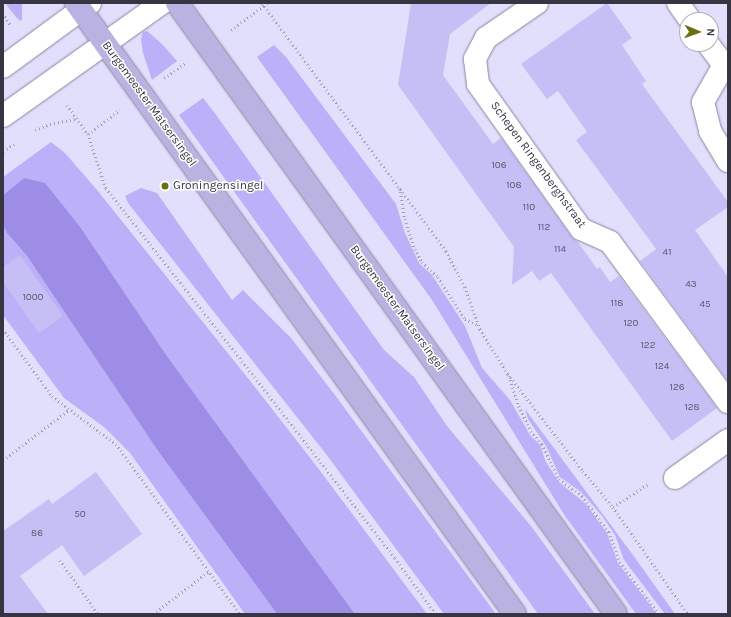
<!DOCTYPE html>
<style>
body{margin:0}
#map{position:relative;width:731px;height:617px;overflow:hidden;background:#e2dffd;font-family:Karla,sans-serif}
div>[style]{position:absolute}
.green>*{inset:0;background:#bcb1f8}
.water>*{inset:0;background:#9d8de6}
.building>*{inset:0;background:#c6bff6}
.path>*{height:2.5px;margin-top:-1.25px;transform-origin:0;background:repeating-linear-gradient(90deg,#a19fb6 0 1px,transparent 0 4px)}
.roads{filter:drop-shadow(0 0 1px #8885a1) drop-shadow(0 0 1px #8885a1)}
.minor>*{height:22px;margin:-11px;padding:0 11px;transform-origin:11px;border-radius:11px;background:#fff}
.major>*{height:22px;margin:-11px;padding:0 11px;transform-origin:11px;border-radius:11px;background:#bab2e0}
.dots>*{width:11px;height:11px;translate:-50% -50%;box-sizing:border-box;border:2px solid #fff;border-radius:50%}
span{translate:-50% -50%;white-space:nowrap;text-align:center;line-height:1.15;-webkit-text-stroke:3px #fff;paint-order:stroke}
.number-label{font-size:10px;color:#5a586e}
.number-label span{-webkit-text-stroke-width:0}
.street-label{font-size:12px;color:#363541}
.poi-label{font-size:12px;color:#363541}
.left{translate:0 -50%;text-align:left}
.frame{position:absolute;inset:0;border:4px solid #363541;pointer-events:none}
.north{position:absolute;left:679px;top:12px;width:40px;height:40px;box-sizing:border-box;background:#fff;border:1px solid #afaeb3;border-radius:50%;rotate:92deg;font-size:11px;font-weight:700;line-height:16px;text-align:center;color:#363541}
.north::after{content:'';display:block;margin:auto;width:14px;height:18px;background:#6b6d10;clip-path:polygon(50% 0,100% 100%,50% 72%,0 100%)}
</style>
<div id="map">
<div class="green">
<i style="clip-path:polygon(5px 3px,22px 3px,22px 20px,20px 21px,16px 17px)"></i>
<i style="clip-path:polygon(147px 31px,161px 43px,177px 61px,152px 80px,143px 53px,141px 39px,143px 32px)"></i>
<i style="clip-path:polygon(274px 45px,286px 57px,396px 204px,405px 233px,419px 263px,432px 275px,465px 326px,482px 368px,510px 400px,530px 435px,540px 445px,546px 462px,559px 482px,586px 504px,607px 533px,618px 563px,657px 614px,636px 614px,565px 516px,432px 300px,257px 57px)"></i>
<i style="clip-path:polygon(203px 98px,214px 112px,384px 350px,414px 377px,447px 426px,531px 526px,595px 614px,538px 614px,179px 115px)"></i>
<i style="clip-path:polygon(51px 142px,65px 153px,97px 190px,251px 382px,318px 468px,427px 614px,355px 614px,167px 356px,81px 228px,68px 213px,24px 178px,3px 195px,3px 177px)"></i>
<i style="clip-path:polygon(141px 188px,157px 193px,232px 300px,243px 290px,291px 338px,335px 395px,496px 614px,444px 614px,326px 454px,128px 203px,125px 196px)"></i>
<i style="clip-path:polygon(3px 225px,7px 233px,27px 256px,69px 318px,158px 451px,277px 614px,245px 614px,130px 453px,104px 427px,64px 398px,3px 315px)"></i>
<i style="clip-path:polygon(525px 409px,633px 555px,675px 614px,665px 614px,624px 560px,615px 535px,602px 516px,581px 492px,560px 477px,546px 446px,528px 419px)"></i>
</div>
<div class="water">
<i style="clip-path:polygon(24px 178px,45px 183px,81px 228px,167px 356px,355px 614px,277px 614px,158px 451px,27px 256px,7px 233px,3px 225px,3px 195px)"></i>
</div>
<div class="building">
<i style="clip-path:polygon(411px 3px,491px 3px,450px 34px,443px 75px,493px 144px,501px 138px,571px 236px,578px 242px,597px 269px,600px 267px,610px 282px,619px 276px,717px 408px,672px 441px,551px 273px,539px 281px,532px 271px,512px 285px,514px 247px,398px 85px)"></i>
<i style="clip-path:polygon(607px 3px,632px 38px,622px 45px,646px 81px,642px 84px,728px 202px,728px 207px,695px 230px,728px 277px,728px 381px,640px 261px,656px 249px,576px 140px,587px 132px,558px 91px,547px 99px,521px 64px)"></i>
<i style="clip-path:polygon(20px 255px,63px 316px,39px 333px,3px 282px,3px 267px)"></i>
<i style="clip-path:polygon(96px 472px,142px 534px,84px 576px,62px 545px,20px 576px,48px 614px,3px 614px,3px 531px,49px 499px,52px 504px)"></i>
</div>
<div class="path">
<i style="left:262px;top:3px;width:309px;rotate:53.4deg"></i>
<i style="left:446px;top:251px;width:41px;rotate:62.2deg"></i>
<i style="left:465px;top:287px;width:45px;rotate:70.3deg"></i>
<i style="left:480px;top:329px;width:53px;rotate:58.1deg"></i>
<i style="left:508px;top:374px;width:123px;rotate:52.3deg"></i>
<i style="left:583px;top:471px;width:47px;rotate:50.2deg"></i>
<i style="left:613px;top:507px;width:131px;rotate:55deg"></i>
<i style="left:3px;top:13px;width:15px;rotate:58deg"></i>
<i style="left:231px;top:30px;width:45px;rotate:-36.9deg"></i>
<i style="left:164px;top:78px;width:28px;rotate:-35deg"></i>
<i style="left:67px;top:105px;width:36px;rotate:54deg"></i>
<i style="left:88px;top:134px;width:57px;rotate:71.6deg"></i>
<i style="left:106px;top:188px;width:244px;rotate:51.8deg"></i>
<i style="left:257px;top:380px;width:225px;rotate:52.2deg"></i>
<i style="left:395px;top:558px;width:69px;rotate:53.8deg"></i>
<i style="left:35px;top:130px;width:16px;rotate:-22deg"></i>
<i style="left:50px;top:124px;width:26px;rotate:-11deg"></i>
<i style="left:88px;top:134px;width:40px;rotate:-37deg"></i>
<i style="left:3px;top:151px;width:15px;rotate:-32deg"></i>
<i style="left:400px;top:188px;width:31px;rotate:81deg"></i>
<i style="left:405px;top:219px;width:32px;rotate:72deg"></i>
<i style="left:415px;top:249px;width:15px;rotate:62deg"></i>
<i style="left:422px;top:262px;width:22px;rotate:43deg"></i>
<i style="left:438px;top:277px;width:50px;rotate:57.3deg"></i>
<i style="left:465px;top:319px;width:14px;rotate:25deg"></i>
<i style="left:3px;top:329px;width:83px;rotate:53.8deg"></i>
<i style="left:52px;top:396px;width:80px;rotate:36.9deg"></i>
<i style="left:116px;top:444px;width:210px;rotate:53.9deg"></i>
<i style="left:509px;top:376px;width:32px;rotate:72deg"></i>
<i style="left:519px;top:406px;width:28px;rotate:64deg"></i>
<i style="left:531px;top:431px;width:17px;rotate:50deg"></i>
<i style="left:542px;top:444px;width:39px;rotate:64deg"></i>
<i style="left:559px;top:479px;width:29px;rotate:36deg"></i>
<i style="left:582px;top:496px;width:45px;rotate:53.1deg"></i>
<i style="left:609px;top:532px;width:32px;rotate:70deg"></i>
<i style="left:620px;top:562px;width:65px;rotate:53.1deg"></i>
<i style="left:3px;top:460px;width:84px;rotate:-37.3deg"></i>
<i style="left:613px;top:507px;width:42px;rotate:-33.3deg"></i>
<i style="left:60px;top:560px;width:66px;rotate:54.9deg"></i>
<i style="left:153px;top:614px;width:71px;rotate:-37.5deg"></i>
</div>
<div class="roads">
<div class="minor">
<i style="left:537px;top:3px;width:62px;rotate:145.5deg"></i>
<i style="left:486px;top:38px;width:24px;rotate:118deg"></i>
<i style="left:475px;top:59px;width:25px;rotate:83deg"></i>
<i style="left:478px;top:84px;width:178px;rotate:54.6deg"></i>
<i style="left:581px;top:229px;width:32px;rotate:24deg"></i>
<i style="left:610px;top:242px;width:199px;rotate:53.6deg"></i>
<i style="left:678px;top:3px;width:21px;rotate:55deg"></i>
<i style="left:708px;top:44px;width:26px;rotate:53deg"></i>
<i style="left:724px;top:65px;width:4px"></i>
<i style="left:724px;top:65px;width:43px;rotate:119.6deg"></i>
<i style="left:703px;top:102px;width:30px;rotate:76deg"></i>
<i style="left:710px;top:131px;width:35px;rotate:59deg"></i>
<i style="left:3px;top:67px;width:108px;rotate:-36.3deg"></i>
<i style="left:3px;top:116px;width:195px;rotate:-35.4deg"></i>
<i style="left:675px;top:478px;width:65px;rotate:-35.6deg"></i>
</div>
<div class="major">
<i style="left:76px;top:3px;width:752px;rotate:54.3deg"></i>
<i style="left:177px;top:3px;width:752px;rotate:54.3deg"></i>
</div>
</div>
<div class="dots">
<i style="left:165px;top:186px;background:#6b6d10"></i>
</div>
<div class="number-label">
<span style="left:499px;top:166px">106</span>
<span style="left:514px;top:186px">108</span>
<span style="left:529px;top:208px">110</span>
<span style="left:544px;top:228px">112</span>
<span style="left:560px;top:250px">114</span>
<span style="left:667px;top:253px">41</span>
<span style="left:691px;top:285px">43</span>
<span style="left:33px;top:298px">1000</span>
<span style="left:617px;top:304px">118</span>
<span style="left:705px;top:305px">45</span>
<span style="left:631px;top:324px">120</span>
<span style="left:648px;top:346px">122</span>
<span style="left:662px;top:367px">124</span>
<span style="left:677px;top:388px">126</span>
<span style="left:692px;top:408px">128</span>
<span style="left:80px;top:515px">50</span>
<span style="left:37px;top:534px">86</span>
</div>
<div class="street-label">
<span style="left:149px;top:104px;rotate:54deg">Burgemeester Matsersingel</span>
<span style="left:538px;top:165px;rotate:54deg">Schepen Ringenberghstraat</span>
<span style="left:397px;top:308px;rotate:54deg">Burgemeester Matsersingel</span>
</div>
<div class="poi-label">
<span class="left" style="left:173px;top:186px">Groningensingel</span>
</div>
<div class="frame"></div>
<div class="north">N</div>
</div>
